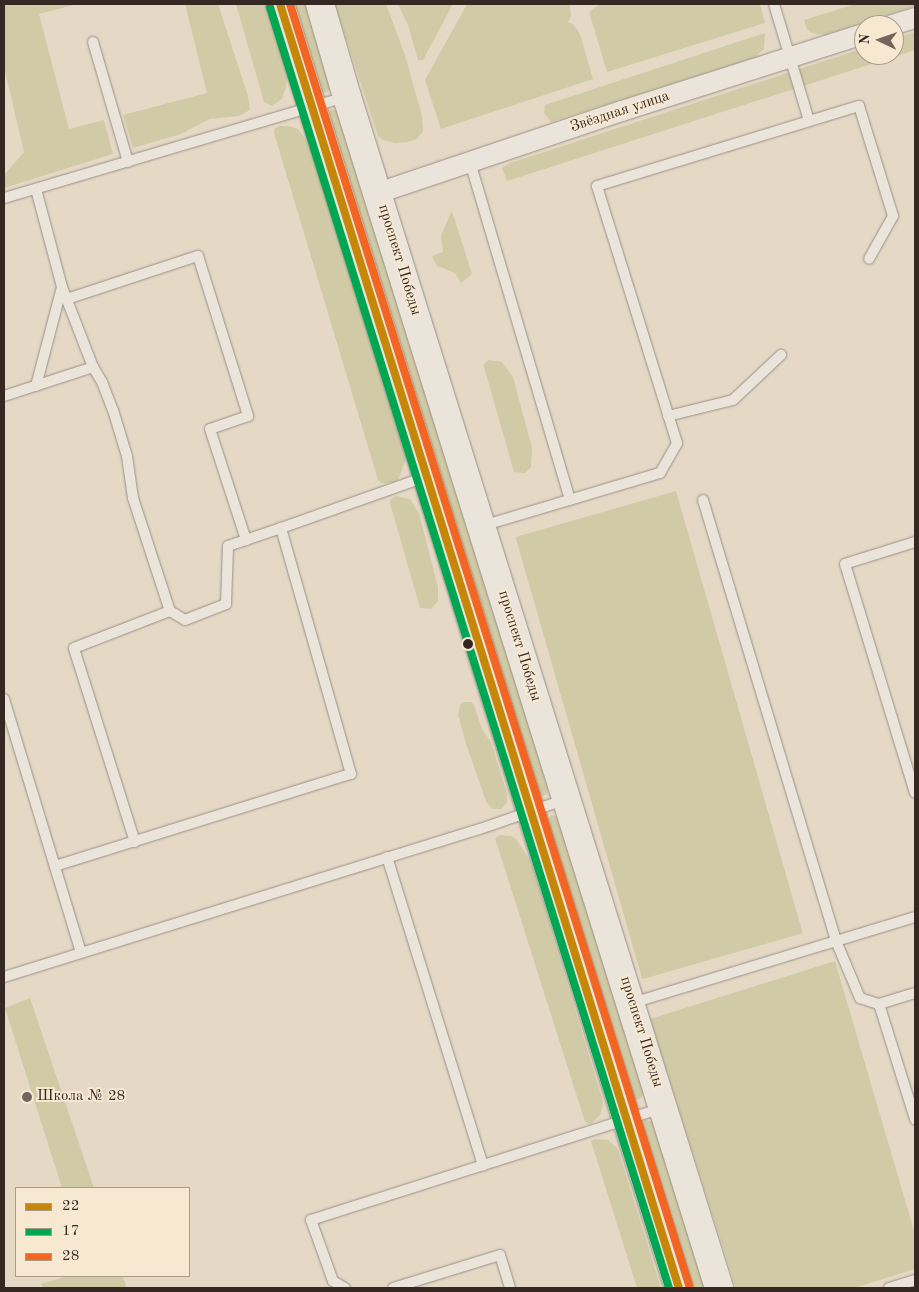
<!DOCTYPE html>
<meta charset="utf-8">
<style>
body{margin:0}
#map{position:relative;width:919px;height:1292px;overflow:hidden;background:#e5d9c6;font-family:"Old Standard TT",serif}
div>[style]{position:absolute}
.green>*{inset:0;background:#d0cba6;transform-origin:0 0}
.roads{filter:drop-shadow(0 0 1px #999086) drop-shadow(0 0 1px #999086)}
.service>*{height:10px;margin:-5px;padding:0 5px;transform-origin:5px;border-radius:5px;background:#eae4da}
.minor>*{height:20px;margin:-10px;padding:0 10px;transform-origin:10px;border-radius:10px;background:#eae4da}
.secondary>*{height:28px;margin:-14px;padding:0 14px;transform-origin:14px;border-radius:14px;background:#eae4da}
.bus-1>*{height:8px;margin:-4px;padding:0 4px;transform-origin:4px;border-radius:4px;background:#c68608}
.bus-2>*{height:8px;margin:-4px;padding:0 4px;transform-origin:4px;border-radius:4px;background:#00a651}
.bus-3>*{height:8px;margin:-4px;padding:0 4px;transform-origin:4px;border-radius:4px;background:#f26522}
.dots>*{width:14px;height:14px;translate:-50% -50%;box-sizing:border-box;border:2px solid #f7e8d2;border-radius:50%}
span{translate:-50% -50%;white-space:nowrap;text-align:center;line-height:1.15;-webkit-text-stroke:4px #f7e8d2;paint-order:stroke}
.street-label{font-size:15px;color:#352722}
.poi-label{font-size:15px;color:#352722}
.left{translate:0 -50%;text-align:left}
.frame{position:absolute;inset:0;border:5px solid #352722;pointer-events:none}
.legend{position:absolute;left:15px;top:1187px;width:175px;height:90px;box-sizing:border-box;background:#f7e8d2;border:1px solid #a99b8c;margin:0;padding:6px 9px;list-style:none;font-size:15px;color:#352722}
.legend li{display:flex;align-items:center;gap:10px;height:25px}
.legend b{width:25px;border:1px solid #a99b8c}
.north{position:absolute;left:854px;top:15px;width:50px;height:50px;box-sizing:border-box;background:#f7e8d2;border:1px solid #a99b8c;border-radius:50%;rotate:273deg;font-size:14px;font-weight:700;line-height:20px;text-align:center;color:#352722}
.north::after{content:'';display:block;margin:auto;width:18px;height:22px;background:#73655b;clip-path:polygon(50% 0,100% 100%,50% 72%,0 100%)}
</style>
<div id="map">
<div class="green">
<i style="clip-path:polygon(4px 4px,78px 4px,39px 14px,69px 129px,104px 120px,113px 154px,4px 188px,4px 175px,24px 152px,4px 67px)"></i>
<i style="clip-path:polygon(185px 4px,218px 4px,248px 96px,250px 110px,239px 116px,210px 119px,181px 134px,133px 148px,123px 115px,207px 93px)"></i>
<i style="clip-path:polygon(236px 4px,266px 4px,288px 74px,286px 87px,282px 99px,272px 106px,264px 102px)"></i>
<i style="clip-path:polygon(293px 4px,307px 4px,331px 89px,327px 92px,321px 92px)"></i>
<i style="clip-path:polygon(335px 4px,386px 4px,405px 55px,422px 116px,423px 131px,417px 139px,407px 142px,395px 143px,383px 140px,378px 136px)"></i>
<i style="clip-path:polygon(398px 4px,453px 4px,423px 60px,418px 60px,408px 25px)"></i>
<i style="clip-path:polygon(467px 4px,570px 4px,571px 16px,568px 22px,573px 24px,580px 34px,593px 79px,441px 129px,425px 80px)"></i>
<i style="clip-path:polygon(600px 4px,760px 4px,765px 23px,607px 72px,589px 12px)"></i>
<i style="clip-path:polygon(855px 4px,915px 4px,915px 6px,825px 35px,812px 33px,807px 29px,804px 20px)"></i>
<i style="clip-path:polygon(915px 32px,915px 50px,507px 181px,502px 168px,510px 163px,864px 48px,864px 55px,894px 55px,894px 39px)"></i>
<i style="clip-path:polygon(765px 33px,764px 49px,754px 58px,551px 122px,544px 113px,545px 105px)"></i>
<i style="clip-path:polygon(337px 109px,547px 781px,548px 793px,543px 796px,541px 796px,327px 119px,330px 110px)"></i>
<i style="clip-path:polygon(279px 126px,289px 126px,298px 129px,307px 141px,312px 152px,406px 459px,398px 480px,393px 483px,382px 483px,378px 480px,274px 133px,275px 128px)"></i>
<i style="clip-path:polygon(452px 211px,472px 274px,461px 283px,455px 273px,437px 266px,432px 256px,443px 252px,441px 235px)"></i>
<i style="clip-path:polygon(489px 360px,502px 362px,513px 377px,532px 448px,531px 467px,525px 473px,514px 472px,484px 367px,484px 364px)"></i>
<i style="left:676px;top:491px;width:460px;height:167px;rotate:74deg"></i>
<i style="clip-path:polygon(395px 496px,410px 499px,419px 513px,438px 587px,438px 601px,431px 609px,420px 608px,390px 503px,390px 500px)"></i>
<i style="clip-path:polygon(465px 702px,471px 702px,474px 705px,482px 729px,491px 742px,507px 793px,507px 803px,501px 809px,492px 809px,486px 801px,466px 744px,458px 715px,460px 705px)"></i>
<i style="clip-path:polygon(551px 815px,559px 816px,645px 1090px,641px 1098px,637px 1100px,633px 1099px,547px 821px)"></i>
<i style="clip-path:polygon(500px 835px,511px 836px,516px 839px,530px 860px,601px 1095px,603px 1105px,600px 1115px,591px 1124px,585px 1122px,495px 838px)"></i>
<i style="clip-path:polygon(835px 961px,915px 1234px,915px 1269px,854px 1288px,736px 1288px,650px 1019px)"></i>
<i style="clip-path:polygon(30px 998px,94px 1188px,62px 1188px,5px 1008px)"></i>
<i style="clip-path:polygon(645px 1120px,655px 1122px,708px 1288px,690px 1288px,641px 1128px)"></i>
<i style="clip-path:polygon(595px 1139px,608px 1140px,618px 1149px,661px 1288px,637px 1288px,591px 1141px)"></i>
<i style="clip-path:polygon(67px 1276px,122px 1276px,126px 1285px,125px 1288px,43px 1288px,41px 1284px)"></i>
</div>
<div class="roads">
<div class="service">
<i style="left:774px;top:4px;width:122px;rotate:73.3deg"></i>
<i style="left:93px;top:42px;width:125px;rotate:73.7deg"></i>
<i style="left:470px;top:162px;width:352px;rotate:73.5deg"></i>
<i style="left:4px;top:198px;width:357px;rotate:-16.5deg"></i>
<i style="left:67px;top:299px;width:138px;rotate:-18.2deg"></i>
<i style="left:198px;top:256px;width:168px;rotate:72.6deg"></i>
<i style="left:248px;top:416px;width:40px;rotate:161.1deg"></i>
<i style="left:210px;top:429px;width:117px;rotate:72deg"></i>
<i style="left:93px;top:367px;width:17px;rotate:59deg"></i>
<i style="left:102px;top:382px;width:30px;rotate:69deg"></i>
<i style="left:113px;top:410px;width:48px;rotate:73.1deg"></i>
<i style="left:127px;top:456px;width:42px;rotate:81.9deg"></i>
<i style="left:133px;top:498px;width:119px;rotate:71.9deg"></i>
<i style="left:36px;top:386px;width:102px;rotate:-75.3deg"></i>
<i style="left:4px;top:396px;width:94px;rotate:-18deg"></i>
<i style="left:93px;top:367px;width:86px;rotate:-111.2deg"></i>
<i style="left:62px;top:287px;width:101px;rotate:-104.9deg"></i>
<i style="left:668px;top:416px;width:67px;rotate:-13.8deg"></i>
<i style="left:733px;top:400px;width:66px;rotate:-43.2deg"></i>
<i style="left:703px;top:500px;width:461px;rotate:73.2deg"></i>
<i style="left:836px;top:941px;width:62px;rotate:67.2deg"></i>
<i style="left:860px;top:998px;width:20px;rotate:18deg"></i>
<i style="left:482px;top:526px;width:186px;rotate:-16.6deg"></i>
<i style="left:660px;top:473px;width:34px;rotate:-60deg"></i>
<i style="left:677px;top:443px;width:269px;rotate:-107.3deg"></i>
<i style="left:597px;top:186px;width:274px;rotate:-17deg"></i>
<i style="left:859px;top:106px;width:115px;rotate:72.8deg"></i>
<i style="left:893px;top:216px;width:49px;rotate:119.2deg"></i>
<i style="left:915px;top:542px;width:73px;rotate:162.6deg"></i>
<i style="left:845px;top:564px;width:239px;rotate:73deg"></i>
<i style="left:4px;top:699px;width:264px;rotate:73.1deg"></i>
<i style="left:135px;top:842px;width:203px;rotate:-107.5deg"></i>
<i style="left:74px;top:648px;width:103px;rotate:-21.1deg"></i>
<i style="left:170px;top:611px;width:17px;rotate:31deg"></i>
<i style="left:185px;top:620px;width:44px;rotate:-21.3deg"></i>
<i style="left:226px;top:604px;width:58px;rotate:-88deg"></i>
<i style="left:228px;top:546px;width:56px;rotate:-18.8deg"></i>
<i style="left:387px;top:857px;width:323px;rotate:72.7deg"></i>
<i style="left:55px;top:866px;width:310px;rotate:-17.3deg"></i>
<i style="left:351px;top:774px;width:256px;rotate:-105.9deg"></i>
<i style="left:281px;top:528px;width:153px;rotate:-19.5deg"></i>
<i style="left:4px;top:977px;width:498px;rotate:-17.3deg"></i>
<i style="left:480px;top:829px;width:91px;rotate:-19.2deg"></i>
<i style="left:915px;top:993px;width:38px;rotate:163deg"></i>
<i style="left:879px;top:1004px;width:121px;rotate:72.6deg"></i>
<i style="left:632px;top:1003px;width:296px;rotate:-16.9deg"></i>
<i style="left:345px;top:1288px;width:14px;rotate:-150deg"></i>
<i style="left:333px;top:1281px;width:65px;rotate:-109.8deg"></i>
<i style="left:311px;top:1220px;width:367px;rotate:-17.7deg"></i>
<i style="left:393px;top:1288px;width:112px;rotate:-17.1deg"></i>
<i style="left:500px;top:1255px;width:34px;rotate:73deg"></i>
<i style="left:889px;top:1288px;width:27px;rotate:-17deg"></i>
</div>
<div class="minor">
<i style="left:892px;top:25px;width:24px;rotate:-17deg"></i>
<i style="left:378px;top:193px;width:257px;rotate:-18.6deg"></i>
<i style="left:622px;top:111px;width:254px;rotate:-17.7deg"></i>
</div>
<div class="secondary">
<i style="left:280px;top:4px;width:1345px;rotate:72.74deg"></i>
<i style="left:320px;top:4px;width:97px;rotate:73.8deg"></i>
<i style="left:347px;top:97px;width:1248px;rotate:72.65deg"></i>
</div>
</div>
<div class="bus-1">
<i style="left:280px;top:4px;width:1345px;rotate:72.74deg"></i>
</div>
<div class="bus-2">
<i style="left:270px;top:7px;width:1342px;rotate:72.7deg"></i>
</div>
<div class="bus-3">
<i style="left:290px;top:4px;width:1342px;rotate:72.7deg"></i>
</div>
<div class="dots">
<i style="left:468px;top:644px;background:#352722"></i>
<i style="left:27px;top:1097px;background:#73655b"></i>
</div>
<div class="street-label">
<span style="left:620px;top:112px;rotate:-18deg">Звёздная улица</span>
<span style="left:399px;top:260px;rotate:73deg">проспект Победы</span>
<span style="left:519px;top:646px;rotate:73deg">проспект Победы</span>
<span style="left:641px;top:1032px;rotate:73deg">проспект Победы</span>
</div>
<div class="poi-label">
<span class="left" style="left:37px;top:1097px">Школа № 28</span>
</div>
<div class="frame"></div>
<ul class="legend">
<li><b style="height:6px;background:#c68608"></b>22</li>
<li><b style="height:6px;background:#00a651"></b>17</li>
<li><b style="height:6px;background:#f26522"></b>28</li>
</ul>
<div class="north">N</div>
</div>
